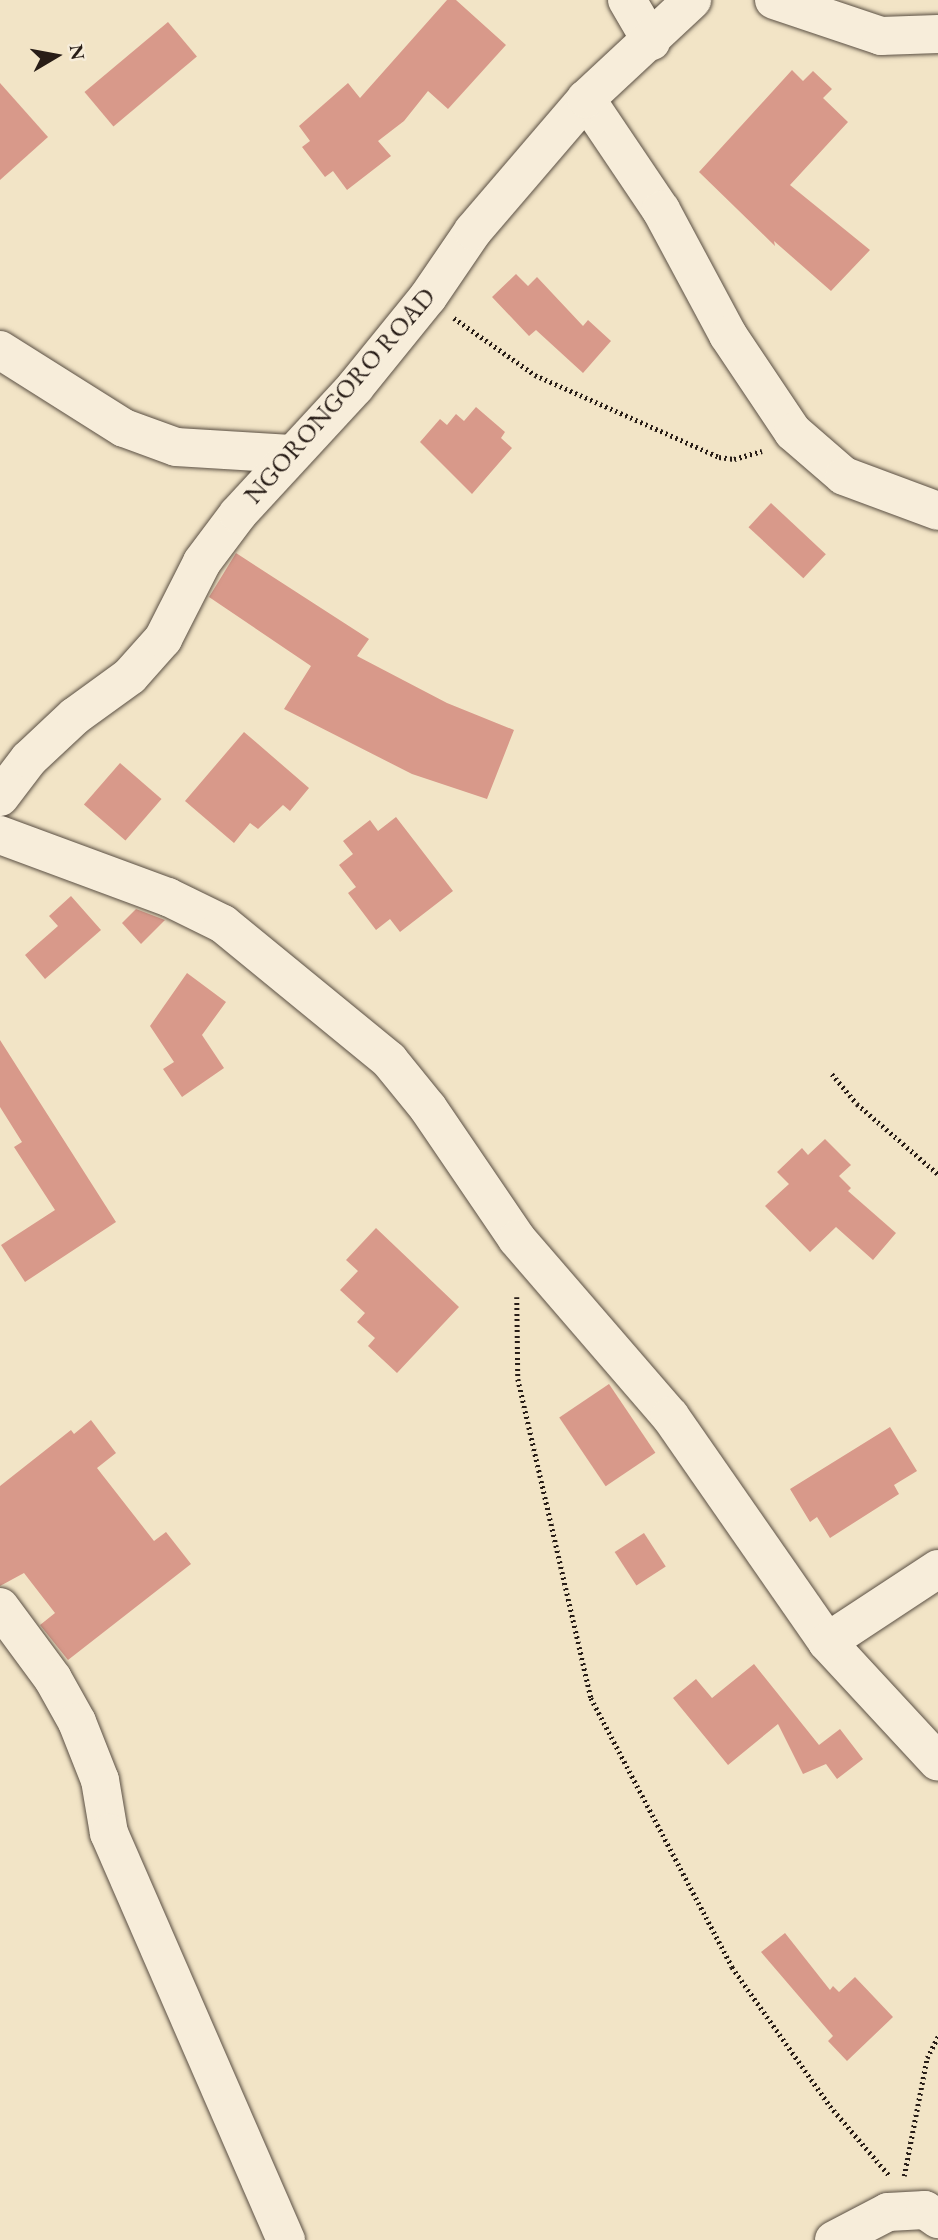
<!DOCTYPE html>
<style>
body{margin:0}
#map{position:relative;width:938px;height:2240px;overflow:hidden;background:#f2e4c6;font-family:"EB Garamond",serif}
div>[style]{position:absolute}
.building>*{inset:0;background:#d8998a;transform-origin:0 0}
.path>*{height:4.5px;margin-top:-2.25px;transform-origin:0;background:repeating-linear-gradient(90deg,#281d17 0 2px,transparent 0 5.5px)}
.roads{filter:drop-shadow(0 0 2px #5a4f43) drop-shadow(0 0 2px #5a4f43)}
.minor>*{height:38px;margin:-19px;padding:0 19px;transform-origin:19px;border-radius:19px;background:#f7edda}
span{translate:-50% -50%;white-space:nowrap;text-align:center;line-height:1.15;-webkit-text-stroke:5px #f7edda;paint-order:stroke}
.street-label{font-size:26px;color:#281d17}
.north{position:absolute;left:21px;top:21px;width:70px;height:70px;-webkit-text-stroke:5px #f7edda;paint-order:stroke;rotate:80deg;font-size:19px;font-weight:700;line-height:28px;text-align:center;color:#281d17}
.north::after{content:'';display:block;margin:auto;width:24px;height:32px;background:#281d17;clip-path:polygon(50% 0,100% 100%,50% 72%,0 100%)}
</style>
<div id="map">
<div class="building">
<i style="clip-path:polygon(447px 0,456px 0,506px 45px,448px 109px,428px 91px,404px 121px,378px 141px,391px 156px,347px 190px,333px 171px,325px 177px,302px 147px,310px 141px,299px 126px,348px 83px,360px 98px)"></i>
<i style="left:168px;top:22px;width:45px;height:109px;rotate:50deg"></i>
<i style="clip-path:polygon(792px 70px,803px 81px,813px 71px,832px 89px,823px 98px,848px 122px,790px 185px,870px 250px,831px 291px,774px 241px,775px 246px,699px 172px)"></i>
<i style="clip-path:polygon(0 83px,48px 137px,0 180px)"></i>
<i style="clip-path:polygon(516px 274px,528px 286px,537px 277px,583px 326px,588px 320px,611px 341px,583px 373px,536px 330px,529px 336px,492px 297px)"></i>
<i style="clip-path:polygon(476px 407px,505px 432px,501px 438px,512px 448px,472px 494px,420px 442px,440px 419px,447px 425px,456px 414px,464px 421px)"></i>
<i style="left:771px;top:503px;width:75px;height:33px;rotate:43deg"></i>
<i style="clip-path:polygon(236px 553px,369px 639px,357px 656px,447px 703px,514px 730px,487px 799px,412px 774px,284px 709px,311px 666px,209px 597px)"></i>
<i style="clip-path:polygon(244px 732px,309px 788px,290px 811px,283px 805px,258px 829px,250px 823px,234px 843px,185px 801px)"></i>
<i style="left:120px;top:763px;width:55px;height:55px;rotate:41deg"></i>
<i style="clip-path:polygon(396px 817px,453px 891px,400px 932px,390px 919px,376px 930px,348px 893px,356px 887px,339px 865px,353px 854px,343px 841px,370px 820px,378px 831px)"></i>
<i style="clip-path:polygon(71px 896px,101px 930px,45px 979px,25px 955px,58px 926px,49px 916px)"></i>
<i style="clip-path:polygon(136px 909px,165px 920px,141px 944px,122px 923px)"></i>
<i style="clip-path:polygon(187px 973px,226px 1002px,202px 1035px,224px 1068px,182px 1097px,163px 1069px,174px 1062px,150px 1026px)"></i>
<i style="clip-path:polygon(0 1040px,116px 1222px,25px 1282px,1px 1245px,55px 1210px,14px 1147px,22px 1142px,0 1107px)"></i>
<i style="clip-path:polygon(825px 1139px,851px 1165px,839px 1176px,851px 1188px,848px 1191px,896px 1233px,873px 1260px,836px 1227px,810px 1252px,765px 1206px,789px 1184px,777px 1172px,802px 1148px,808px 1155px)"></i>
<i style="clip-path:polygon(376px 1228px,459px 1307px,397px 1373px,368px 1346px,375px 1338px,357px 1322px,365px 1313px,340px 1290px,358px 1271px,346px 1260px)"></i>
<i style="left:609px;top:1384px;width:83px;height:60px;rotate:56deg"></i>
<i style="clip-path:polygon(91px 1420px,116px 1453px,97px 1468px,154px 1541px,166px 1532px,191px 1564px,68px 1660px,40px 1625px,55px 1613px,24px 1573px,0 1586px,0 1486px,71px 1430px,74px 1434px)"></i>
<i style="clip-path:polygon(890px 1427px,917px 1471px,894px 1485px,899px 1494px,830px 1538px,817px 1517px,810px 1522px,790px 1489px)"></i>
<i style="left:644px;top:1533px;width:40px;height:35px;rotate:57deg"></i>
<i style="clip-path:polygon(754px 1664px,819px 1745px,840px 1729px,863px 1759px,837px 1779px,826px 1764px,803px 1774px,778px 1724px,728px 1765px,673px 1698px,696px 1679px,712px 1698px)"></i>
<i style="clip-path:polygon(785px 1933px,830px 1990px,833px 1986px,839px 1992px,855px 1977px,893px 2017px,847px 2061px,828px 2041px,833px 2036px,761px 1952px)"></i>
</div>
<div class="path">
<i style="left:454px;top:318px;width:99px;rotate:35.1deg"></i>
<i style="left:535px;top:375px;width:201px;rotate:24deg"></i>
<i style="left:719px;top:457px;width:15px;rotate:8deg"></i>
<i style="left:734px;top:459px;width:29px;rotate:-16deg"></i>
<i style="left:832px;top:1074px;width:39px;rotate:50deg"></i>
<i style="left:857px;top:1104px;width:107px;rotate:40.8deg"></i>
<i style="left:517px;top:1297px;width:82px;rotate:89.3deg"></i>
<i style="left:518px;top:1379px;width:327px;rotate:77.1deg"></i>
<i style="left:591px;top:1698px;width:304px;rotate:62.3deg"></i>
<i style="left:732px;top:1967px;width:170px;rotate:54.8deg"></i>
<i style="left:830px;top:2106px;width:91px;rotate:49.5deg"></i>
<i style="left:904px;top:2176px;width:120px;rotate:-79deg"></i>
<i style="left:927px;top:2058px;width:25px;rotate:-63deg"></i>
</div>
<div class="roads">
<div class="minor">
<i style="left:627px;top:0;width:48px;rotate:59.7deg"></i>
<i style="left:774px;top:0;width:113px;rotate:18.6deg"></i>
<i style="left:881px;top:36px;width:57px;rotate:-2deg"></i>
<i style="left:586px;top:99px;width:134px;rotate:56deg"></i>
<i style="left:661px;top:210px;width:142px;rotate:61.8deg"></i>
<i style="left:728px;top:335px;width:117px;rotate:56.2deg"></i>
<i style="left:793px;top:432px;width:67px;rotate:40.8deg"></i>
<i style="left:844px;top:476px;width:100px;rotate:20.4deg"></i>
<i style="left:0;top:350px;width:146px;rotate:32.2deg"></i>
<i style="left:124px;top:428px;width:55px;rotate:20.1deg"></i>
<i style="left:176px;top:447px;width:115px;rotate:3.5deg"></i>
<i style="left:0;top:797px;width:48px;rotate:-52.7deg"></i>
<i style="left:29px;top:759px;width:63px;rotate:-43.1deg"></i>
<i style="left:75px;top:716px;width:68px;rotate:-36deg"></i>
<i style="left:130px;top:676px;width:50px;rotate:-48.3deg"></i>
<i style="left:163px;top:639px;width:86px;rotate:-63.1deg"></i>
<i style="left:202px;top:562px;width:60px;rotate:-53.1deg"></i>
<i style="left:238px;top:514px;width:173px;rotate:-47.3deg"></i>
<i style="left:355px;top:387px;width:116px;rotate:-51deg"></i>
<i style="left:428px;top:297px;width:80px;rotate:-55.7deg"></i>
<i style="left:473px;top:231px;width:174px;rotate:-49.4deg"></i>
<i style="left:586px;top:99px;width:145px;rotate:-43deg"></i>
<i style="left:0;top:835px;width:179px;rotate:20.3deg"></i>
<i style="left:168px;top:897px;width:61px;rotate:26.1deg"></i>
<i style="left:223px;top:924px;width:215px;rotate:39.3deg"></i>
<i style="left:389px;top:1060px;width:62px;rotate:50.9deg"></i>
<i style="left:428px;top:1108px;width:158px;rotate:55.8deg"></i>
<i style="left:517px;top:1239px;width:234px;rotate:49.2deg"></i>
<i style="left:670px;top:1416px;width:275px;rotate:55.2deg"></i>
<i style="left:827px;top:1642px;width:163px;rotate:47.2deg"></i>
<i style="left:0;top:1607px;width:89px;rotate:53.6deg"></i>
<i style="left:53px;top:1679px;width:49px;rotate:60.8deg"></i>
<i style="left:77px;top:1722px;width:62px;rotate:68.4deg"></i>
<i style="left:100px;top:1780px;width:54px;rotate:80.4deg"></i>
<i style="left:109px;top:1833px;width:444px;rotate:66.5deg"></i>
<i style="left:827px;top:1642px;width:133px;rotate:-33.3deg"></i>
<i style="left:834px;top:2240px;width:61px;rotate:-27.4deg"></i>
<i style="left:888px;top:2212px;width:37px;rotate:-3deg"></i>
<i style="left:925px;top:2210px;width:16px;rotate:35deg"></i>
</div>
</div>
<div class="street-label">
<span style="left:340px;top:396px;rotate:-49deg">NGORONGORO ROAD</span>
</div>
<div class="north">N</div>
</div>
